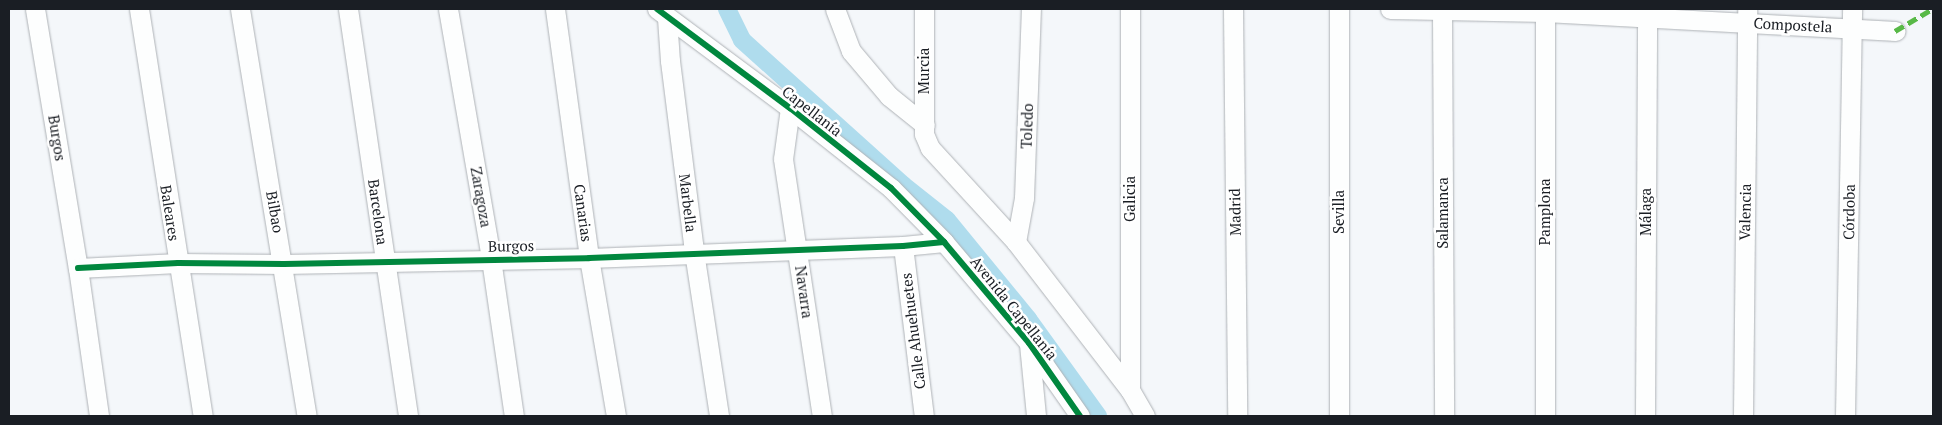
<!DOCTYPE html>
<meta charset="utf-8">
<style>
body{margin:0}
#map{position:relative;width:1942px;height:425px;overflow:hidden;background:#f4f7fa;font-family:"PT Serif",serif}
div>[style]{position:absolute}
.canal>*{height:18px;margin:-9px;padding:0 9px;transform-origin:9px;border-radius:9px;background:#afdced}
.roads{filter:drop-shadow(0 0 1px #aeb2b6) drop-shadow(0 0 1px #aeb2b6)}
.minor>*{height:19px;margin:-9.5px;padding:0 9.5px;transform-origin:9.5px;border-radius:9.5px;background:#fdfefe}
.quiet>*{height:5px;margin-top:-2.5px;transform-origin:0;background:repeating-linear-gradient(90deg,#58b947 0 10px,transparent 0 15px)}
.cycleway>*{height:6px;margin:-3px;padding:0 3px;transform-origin:3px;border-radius:3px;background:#00873e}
span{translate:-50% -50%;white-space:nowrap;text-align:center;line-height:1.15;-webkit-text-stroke:5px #fff;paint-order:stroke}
.street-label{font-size:15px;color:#1a1e24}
.frame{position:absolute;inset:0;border:10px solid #1a1e24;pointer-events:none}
</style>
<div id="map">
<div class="canal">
<i style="left:727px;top:9px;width:34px;rotate:64deg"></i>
<i style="left:742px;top:40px;width:217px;rotate:42deg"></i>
<i style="left:903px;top:185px;width:56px;rotate:38.5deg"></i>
<i style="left:947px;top:220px;width:128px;rotate:50.7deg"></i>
<i style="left:1028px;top:319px;width:120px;rotate:54.2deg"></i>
</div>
<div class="roads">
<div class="minor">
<i style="left:35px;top:9px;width:263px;rotate:80.6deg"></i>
<i style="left:78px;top:268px;width:149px;rotate:81.9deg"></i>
<i style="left:139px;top:9px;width:412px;rotate:81.1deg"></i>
<i style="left:240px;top:9px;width:412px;rotate:80.7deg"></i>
<i style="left:348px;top:9px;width:411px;rotate:81.6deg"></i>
<i style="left:448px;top:9px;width:254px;rotate:80.2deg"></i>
<i style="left:491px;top:259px;width:159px;rotate:81.7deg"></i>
<i style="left:555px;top:9px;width:251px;rotate:82.2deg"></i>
<i style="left:589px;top:258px;width:160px;rotate:80.3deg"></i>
<i style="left:657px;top:9px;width:166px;rotate:36.7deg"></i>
<i style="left:790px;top:108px;width:129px;rotate:38.4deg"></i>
<i style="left:891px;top:188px;width:76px;rotate:45.5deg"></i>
<i style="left:944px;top:242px;width:132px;rotate:49.9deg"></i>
<i style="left:1029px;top:343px;width:89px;rotate:55.1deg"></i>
<i style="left:835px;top:9px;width:45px;rotate:69.1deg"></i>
<i style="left:851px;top:51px;width:59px;rotate:49.8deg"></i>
<i style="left:889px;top:96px;width:46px;rotate:38.9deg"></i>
<i style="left:924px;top:9px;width:125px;rotate:90deg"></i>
<i style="left:924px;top:134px;width:15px;rotate:67deg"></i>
<i style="left:930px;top:148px;width:127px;rotate:47.5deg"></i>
<i style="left:1016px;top:242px;width:187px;rotate:52.4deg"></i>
<i style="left:1130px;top:390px;width:30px;rotate:60deg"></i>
<i style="left:1233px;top:9px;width:407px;rotate:89.4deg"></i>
<i style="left:1390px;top:9px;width:155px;rotate:1.1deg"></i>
<i style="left:1545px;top:12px;width:351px;rotate:3.1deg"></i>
<i style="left:1442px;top:9px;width:407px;rotate:89.7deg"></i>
<i style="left:667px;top:18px;width:43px;rotate:86deg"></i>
<i style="left:670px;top:61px;width:193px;rotate:82.8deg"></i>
<i style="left:694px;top:252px;width:166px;rotate:81.3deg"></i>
<i style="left:790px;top:108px;width:51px;rotate:97.8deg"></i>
<i style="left:783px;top:159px;width:260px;rotate:81.4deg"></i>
<i style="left:1016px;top:242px;width:45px;rotate:-79.7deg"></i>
<i style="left:1024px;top:198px;width:189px;rotate:-87.9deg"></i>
<i style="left:903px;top:246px;width:171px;rotate:83deg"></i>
<i style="left:78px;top:268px;width:100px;rotate:-2.9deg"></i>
<i style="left:178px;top:263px;width:106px;rotate:0.5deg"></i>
<i style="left:284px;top:264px;width:305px;rotate:-1.1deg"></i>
<i style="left:589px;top:258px;width:314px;rotate:-2.2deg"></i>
<i style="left:903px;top:246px;width:41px;rotate:-5.6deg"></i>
<i style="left:1029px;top:344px;width:72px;rotate:84.4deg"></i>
<i style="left:1130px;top:390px;width:381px;rotate:-90deg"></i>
<i style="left:1339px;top:416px;width:407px;rotate:-90deg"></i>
<i style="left:1545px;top:416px;width:407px;rotate:-90deg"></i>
<i style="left:1645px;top:416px;width:407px;rotate:-89.7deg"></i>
<i style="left:1743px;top:416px;width:407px;rotate:-89.4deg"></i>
<i style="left:1845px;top:416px;width:407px;rotate:-89deg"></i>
</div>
</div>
<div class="quiet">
<i style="left:1895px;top:31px;width:43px;rotate:-30.7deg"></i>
</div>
<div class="cycleway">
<i style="left:657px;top:9px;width:166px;rotate:36.7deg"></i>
<i style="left:790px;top:108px;width:129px;rotate:38.4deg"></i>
<i style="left:891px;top:188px;width:76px;rotate:45.5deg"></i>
<i style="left:944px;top:242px;width:132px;rotate:49.9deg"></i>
<i style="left:1029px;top:343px;width:89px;rotate:55.1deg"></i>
<i style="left:78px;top:268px;width:100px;rotate:-2.9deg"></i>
<i style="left:178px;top:263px;width:106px;rotate:0.5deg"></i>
<i style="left:284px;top:264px;width:305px;rotate:-1.1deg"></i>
<i style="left:589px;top:258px;width:314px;rotate:-2.2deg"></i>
<i style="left:903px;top:246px;width:41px;rotate:-5.6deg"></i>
</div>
<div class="street-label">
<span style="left:1793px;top:25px;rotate:3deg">Compostela</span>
<span style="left:924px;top:71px;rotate:-90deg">Murcia</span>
<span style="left:812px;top:111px;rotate:38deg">Capellanía</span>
<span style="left:1027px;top:126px;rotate:-88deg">Toledo</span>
<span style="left:57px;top:138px;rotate:81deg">Burgos</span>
<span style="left:481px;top:197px;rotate:80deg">Zaragoza</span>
<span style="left:1130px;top:199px;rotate:-90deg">Galicia</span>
<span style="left:688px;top:203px;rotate:83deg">Marbella</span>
<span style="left:275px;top:212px;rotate:80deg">Bilbao</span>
<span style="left:378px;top:212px;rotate:82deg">Barcelona</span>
<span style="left:1235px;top:212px;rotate:-91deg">Madrid</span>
<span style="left:1339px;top:212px;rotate:-90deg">Sevilla</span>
<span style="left:1545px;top:212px;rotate:-90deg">Pamplona</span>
<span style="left:1646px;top:212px;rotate:-90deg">Málaga</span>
<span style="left:1745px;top:212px;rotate:-89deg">Valencia</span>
<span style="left:1849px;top:212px;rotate:-89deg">Córdoba</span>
<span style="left:170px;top:213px;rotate:81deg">Baleares</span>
<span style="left:583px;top:213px;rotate:82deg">Canarias</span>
<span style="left:1443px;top:213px;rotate:-90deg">Salamanca</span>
<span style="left:511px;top:246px;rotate:-1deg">Burgos</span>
<span style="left:804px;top:292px;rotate:82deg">Navarra</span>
<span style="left:1014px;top:308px;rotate:51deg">Avenida Capellanía</span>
<span style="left:913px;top:331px;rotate:-97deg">Calle Ahuehuetes</span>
</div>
<div class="frame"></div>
</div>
